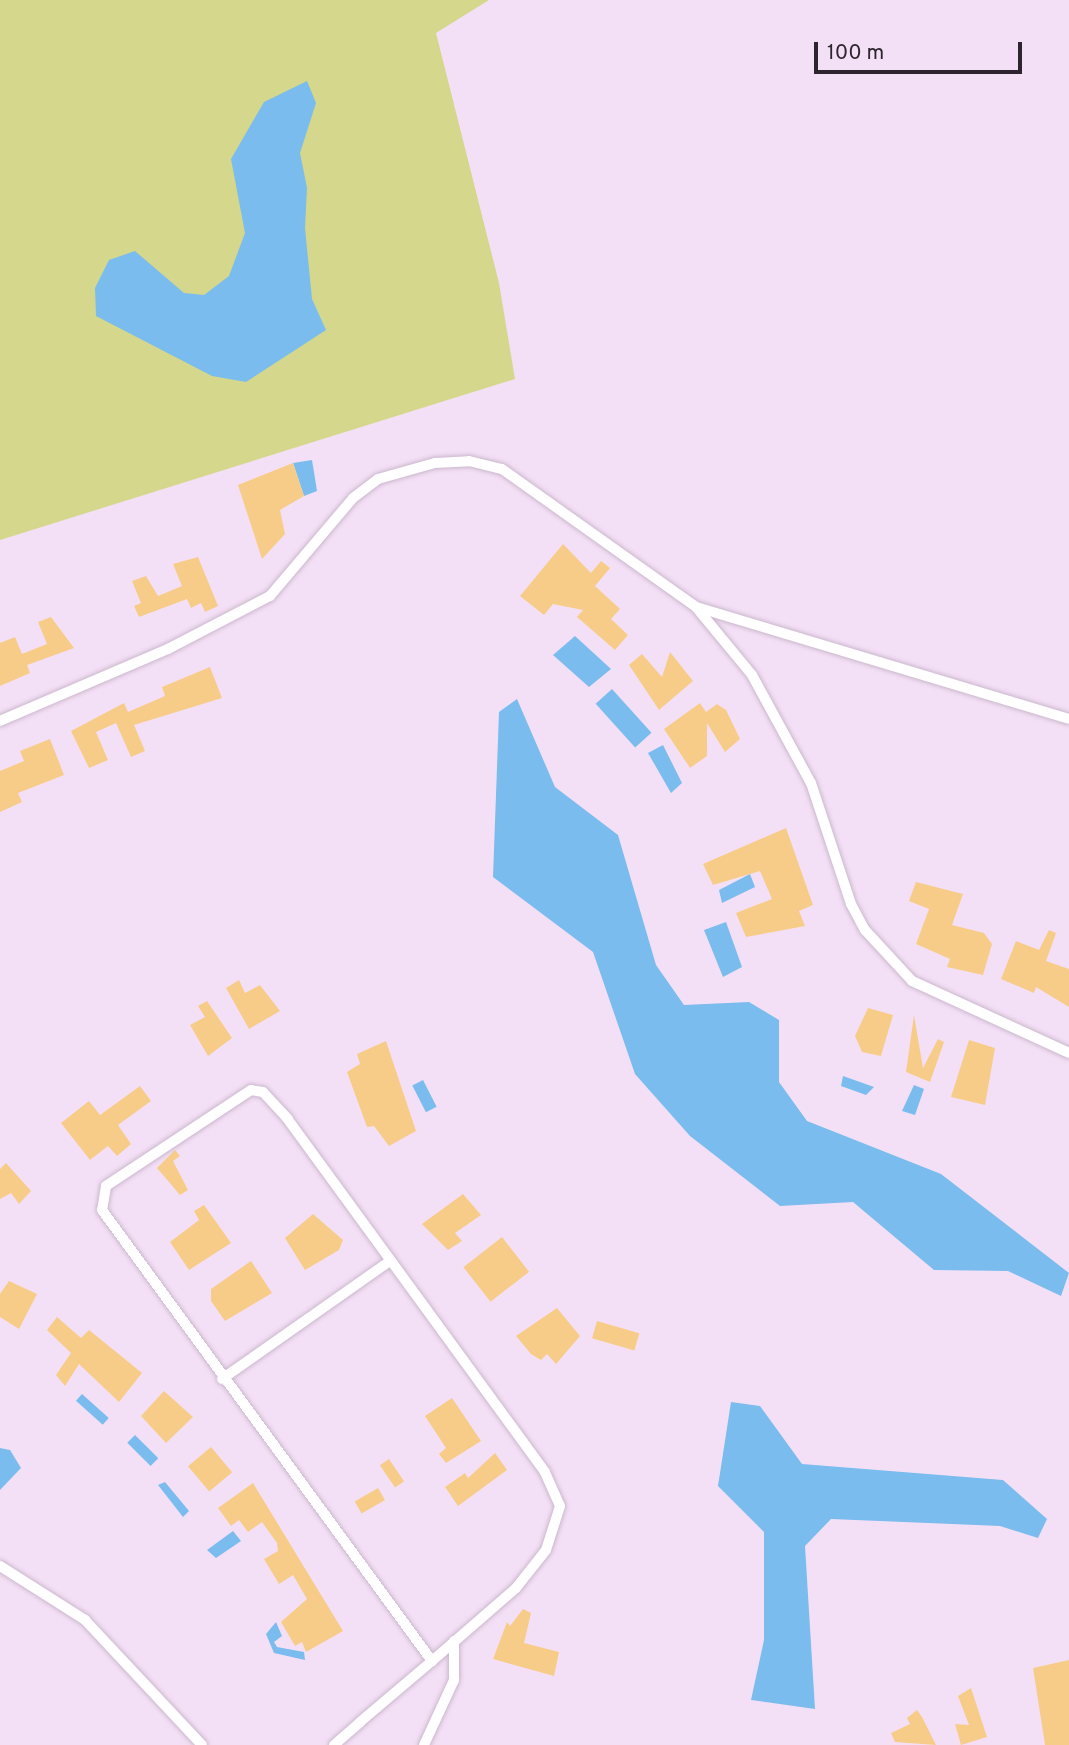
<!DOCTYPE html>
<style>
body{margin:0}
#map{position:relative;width:1069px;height:1745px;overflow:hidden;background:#f4e0f6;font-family:Overpass,sans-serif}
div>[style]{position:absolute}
.green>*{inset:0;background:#d4d78c}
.water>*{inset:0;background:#7abcee;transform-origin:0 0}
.building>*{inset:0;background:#f7cc88;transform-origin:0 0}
.roads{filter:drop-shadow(0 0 2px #cbb8cd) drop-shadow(0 0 2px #cbb8cd)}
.street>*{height:10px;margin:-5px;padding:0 5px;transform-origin:5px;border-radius:5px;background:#fff}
span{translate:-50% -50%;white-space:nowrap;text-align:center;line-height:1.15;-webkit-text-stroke:5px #f4e0f6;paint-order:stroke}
.scale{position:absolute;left:814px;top:42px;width:208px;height:32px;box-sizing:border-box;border:4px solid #2c252d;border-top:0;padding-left:9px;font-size:21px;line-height:24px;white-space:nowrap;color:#2c252d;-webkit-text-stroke:5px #f4e0f6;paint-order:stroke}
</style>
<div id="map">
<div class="green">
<i style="clip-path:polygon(0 0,489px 0,436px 33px,499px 283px,515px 379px,0 540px)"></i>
</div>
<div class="water">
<i style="clip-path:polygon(307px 81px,316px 103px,300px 153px,307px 188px,305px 228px,312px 299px,326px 330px,246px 382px,212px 376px,96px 316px,95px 288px,109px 260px,135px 251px,184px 293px,204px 295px,229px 276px,245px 233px,231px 159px,264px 102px)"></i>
<i style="clip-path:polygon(312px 460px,317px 491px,304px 496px,293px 463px)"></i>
<i style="clip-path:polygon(575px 636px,611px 669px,589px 687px,553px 655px)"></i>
<i style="left:612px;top:689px;width:59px;height:22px;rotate:48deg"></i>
<i style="clip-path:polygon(517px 699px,555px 787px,618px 835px,656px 965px,684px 1005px,749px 1002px,779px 1020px,779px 1082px,807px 1121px,941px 1174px,1069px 1273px,1061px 1296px,1008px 1271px,934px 1270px,853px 1202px,780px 1206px,690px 1136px,635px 1074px,593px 952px,493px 877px,499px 712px)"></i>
<i style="clip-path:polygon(663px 745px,682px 783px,671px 793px,648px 753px)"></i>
<i style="clip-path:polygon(750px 874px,755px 887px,722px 903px,719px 890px)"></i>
<i style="clip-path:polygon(726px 922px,742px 967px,723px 977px,704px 930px)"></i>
<i style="clip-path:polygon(843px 1076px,874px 1087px,866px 1095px,841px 1086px)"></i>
<i style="left:423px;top:1080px;width:30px;height:12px;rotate:63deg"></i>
<i style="clip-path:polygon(914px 1085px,924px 1089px,915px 1115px,902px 1111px)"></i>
<i style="left:82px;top:1394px;width:36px;height:9px;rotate:42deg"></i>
<i style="clip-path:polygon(731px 1402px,760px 1406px,802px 1464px,1003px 1480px,1047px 1519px,1038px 1538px,1000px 1526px,831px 1519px,805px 1546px,815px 1709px,751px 1700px,764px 1640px,764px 1532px,718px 1486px)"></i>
<i style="left:135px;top:1435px;width:33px;height:11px;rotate:45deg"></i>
<i style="clip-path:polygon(0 1448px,10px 1450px,21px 1468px,0 1490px)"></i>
<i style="clip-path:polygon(165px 1482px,189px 1511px,183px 1517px,158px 1485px)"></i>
<i style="clip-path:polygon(233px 1531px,241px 1541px,216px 1558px,207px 1550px)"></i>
<i style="clip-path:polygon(276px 1622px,282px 1636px,274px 1642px,277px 1647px,304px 1652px,305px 1660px,274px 1653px,266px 1634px)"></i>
</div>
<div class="building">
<i style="clip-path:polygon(293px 463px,304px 496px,280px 510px,285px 534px,262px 559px,238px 485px)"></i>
<i style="clip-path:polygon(563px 544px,591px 573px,601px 561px,610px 568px,595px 586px,620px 609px,611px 619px,628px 635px,615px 650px,577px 617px,583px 610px,553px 604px,544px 615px,520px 596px)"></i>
<i style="clip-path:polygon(198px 557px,218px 606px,205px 612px,201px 603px,191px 608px,187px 599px,139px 617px,134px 606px,141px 603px,132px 581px,146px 576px,158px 596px,182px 586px,173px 564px)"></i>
<i style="clip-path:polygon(51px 617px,74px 648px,27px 665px,30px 673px,0 686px,0 643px,15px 637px,22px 654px,47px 644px,38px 622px)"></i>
<i style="clip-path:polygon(670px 652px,693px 681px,659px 710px,629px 665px,642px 654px,662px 677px)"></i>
<i style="clip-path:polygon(210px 667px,222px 698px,134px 725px,145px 751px,131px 757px,116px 723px,96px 732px,108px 760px,89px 768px,71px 731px,124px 703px,128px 712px,165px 696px,162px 687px)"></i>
<i style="clip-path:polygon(700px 703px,706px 712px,717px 704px,726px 710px,740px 739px,725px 752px,707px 723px,707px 756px,690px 768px,664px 729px)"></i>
<i style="clip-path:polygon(50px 739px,64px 775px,18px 793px,22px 802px,0 812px,0 771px,24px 761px,20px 751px)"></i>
<i style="clip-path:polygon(786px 828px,813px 905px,799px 911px,805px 926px,746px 937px,736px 913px,772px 899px,760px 871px,713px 885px,703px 864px)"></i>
<i style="clip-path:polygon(916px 882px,963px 894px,952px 925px,984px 933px,992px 944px,983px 975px,947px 967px,950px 959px,916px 944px,929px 909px,909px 901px)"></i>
<i style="clip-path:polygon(1049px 930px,1056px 933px,1046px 961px,1069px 969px,1069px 1007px,1036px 987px,1034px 993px,1001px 979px,1016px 941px,1039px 950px)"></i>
<i style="clip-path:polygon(239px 980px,245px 993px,260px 985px,280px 1011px,249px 1029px,226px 988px)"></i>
<i style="clip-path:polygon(207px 1001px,232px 1038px,208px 1056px,190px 1025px,205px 1017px,198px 1006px)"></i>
<i style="clip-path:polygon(868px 1008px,893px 1015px,881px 1056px,862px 1052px,855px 1036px)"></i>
<i style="clip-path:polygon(914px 1015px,923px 1068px,938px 1039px,944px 1042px,930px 1082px,906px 1072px)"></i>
<i style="clip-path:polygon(969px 1040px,995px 1048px,985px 1105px,951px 1097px)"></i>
<i style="clip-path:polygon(386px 1041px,416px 1131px,389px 1146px,374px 1126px,367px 1127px,347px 1072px,360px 1064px,357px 1054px)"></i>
<i style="clip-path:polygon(140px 1086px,151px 1101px,118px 1125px,131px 1144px,117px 1156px,108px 1146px,90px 1160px,61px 1123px,89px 1101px,100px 1115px)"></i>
<i style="clip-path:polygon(175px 1150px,180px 1156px,173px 1161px,188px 1190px,180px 1195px,157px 1168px)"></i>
<i style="clip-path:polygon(6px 1163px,31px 1191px,19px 1204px,11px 1193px,0 1199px,0 1169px)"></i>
<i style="clip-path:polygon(463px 1194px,481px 1215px,455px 1233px,462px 1241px,448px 1250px,422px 1224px)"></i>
<i style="clip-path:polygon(204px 1205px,231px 1243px,189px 1270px,170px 1242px,199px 1220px,194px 1211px)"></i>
<i style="clip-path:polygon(313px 1214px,343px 1240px,339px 1250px,305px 1270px,285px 1238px)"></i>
<i style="left:502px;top:1237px;width:44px;height:49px;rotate:52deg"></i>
<i style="clip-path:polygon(251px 1261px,272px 1293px,225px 1321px,211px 1301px,211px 1289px)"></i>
<i style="clip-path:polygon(9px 1281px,37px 1294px,19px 1329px,0 1317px,0 1294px)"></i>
<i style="clip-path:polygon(557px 1308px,580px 1336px,556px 1364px,547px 1354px,541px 1360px,531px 1354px,516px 1336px)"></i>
<i style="clip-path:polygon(57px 1317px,81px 1338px,89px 1330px,142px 1373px,119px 1402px,79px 1364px,65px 1386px,56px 1375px,71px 1353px,47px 1330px)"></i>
<i style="left:597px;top:1321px;width:44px;height:18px;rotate:16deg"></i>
<i style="clip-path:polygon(164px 1391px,193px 1417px,166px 1443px,141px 1416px)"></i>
<i style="clip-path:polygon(452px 1398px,481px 1441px,446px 1463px,439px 1454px,446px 1448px,425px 1416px)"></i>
<i style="left:211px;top:1447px;width:33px;height:30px;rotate:50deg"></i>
<i style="clip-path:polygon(495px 1453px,507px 1470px,458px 1506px,445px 1487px,465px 1473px,468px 1478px)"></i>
<i style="left:389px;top:1459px;width:27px;height:11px;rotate:56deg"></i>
<i style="clip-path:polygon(253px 1483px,343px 1631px,306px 1652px,302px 1642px,295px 1646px,281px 1622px,307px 1599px,293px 1575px,279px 1584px,264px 1559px,278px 1551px,277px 1543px,262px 1522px,248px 1532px,239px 1520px,231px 1526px,218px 1508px)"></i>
<i style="left:378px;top:1488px;width:14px;height:27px;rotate:60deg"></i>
<i style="clip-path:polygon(523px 1609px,531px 1613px,524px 1643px,559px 1652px,554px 1676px,493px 1659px,507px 1622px,510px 1626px)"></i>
<i style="clip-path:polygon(1069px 1660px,1069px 1745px,1045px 1745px,1033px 1668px)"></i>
<i style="clip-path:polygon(971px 1688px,987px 1737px,961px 1745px,955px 1724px,969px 1725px,958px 1696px)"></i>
<i style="clip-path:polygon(917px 1710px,922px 1717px,936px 1745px,895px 1742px,891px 1733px,910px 1724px,907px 1718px)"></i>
</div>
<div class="roads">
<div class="street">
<i style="left:696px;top:607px;width:389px;rotate:16.7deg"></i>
<i style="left:0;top:721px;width:183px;rotate:-23.2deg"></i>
<i style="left:168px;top:649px;width:115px;rotate:-27.5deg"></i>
<i style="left:270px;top:596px;width:128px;rotate:-49.7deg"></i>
<i style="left:353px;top:498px;width:31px;rotate:-37deg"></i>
<i style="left:378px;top:479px;width:59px;rotate:-15.7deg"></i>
<i style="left:435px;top:463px;width:34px;rotate:-3deg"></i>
<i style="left:469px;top:461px;width:34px;rotate:14deg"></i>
<i style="left:502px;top:469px;width:238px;rotate:35.4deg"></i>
<i style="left:696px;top:607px;width:88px;rotate:50.5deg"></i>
<i style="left:752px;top:675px;width:123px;rotate:61.4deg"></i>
<i style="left:811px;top:783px;width:127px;rotate:71.7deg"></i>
<i style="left:851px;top:904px;width:30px;rotate:62deg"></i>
<i style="left:865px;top:930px;width:69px;rotate:47.3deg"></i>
<i style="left:912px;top:981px;width:173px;rotate:24.6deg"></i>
<i style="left:222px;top:1379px;width:205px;rotate:-35.1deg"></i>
<i style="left:0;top:1566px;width:101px;rotate:32.4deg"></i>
<i style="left:85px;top:1620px;width:171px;rotate:46.9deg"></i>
<i style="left:334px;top:1745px;width:35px;rotate:-41deg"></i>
<i style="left:360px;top:1722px;width:94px;rotate:-40.3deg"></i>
<i style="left:432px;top:1661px;width:111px;rotate:-41deg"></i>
<i style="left:516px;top:1588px;width:48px;rotate:-51.7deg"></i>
<i style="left:546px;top:1550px;width:46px;rotate:-72.3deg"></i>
<i style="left:560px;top:1506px;width:37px;rotate:-114deg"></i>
<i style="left:545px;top:1472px;width:437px;rotate:-126.1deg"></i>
<i style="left:288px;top:1119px;width:37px;rotate:-133deg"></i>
<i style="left:263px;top:1092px;width:12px;rotate:-171deg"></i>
<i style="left:251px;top:1090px;width:174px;rotate:146.5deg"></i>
<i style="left:106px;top:1186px;width:24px;rotate:99deg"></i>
<i style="left:102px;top:1210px;width:559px;rotate:53.81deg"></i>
<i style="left:424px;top:1745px;width:72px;rotate:-65.2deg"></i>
<i style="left:454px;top:1680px;width:39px;rotate:-90deg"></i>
</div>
</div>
<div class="scale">100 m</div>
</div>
